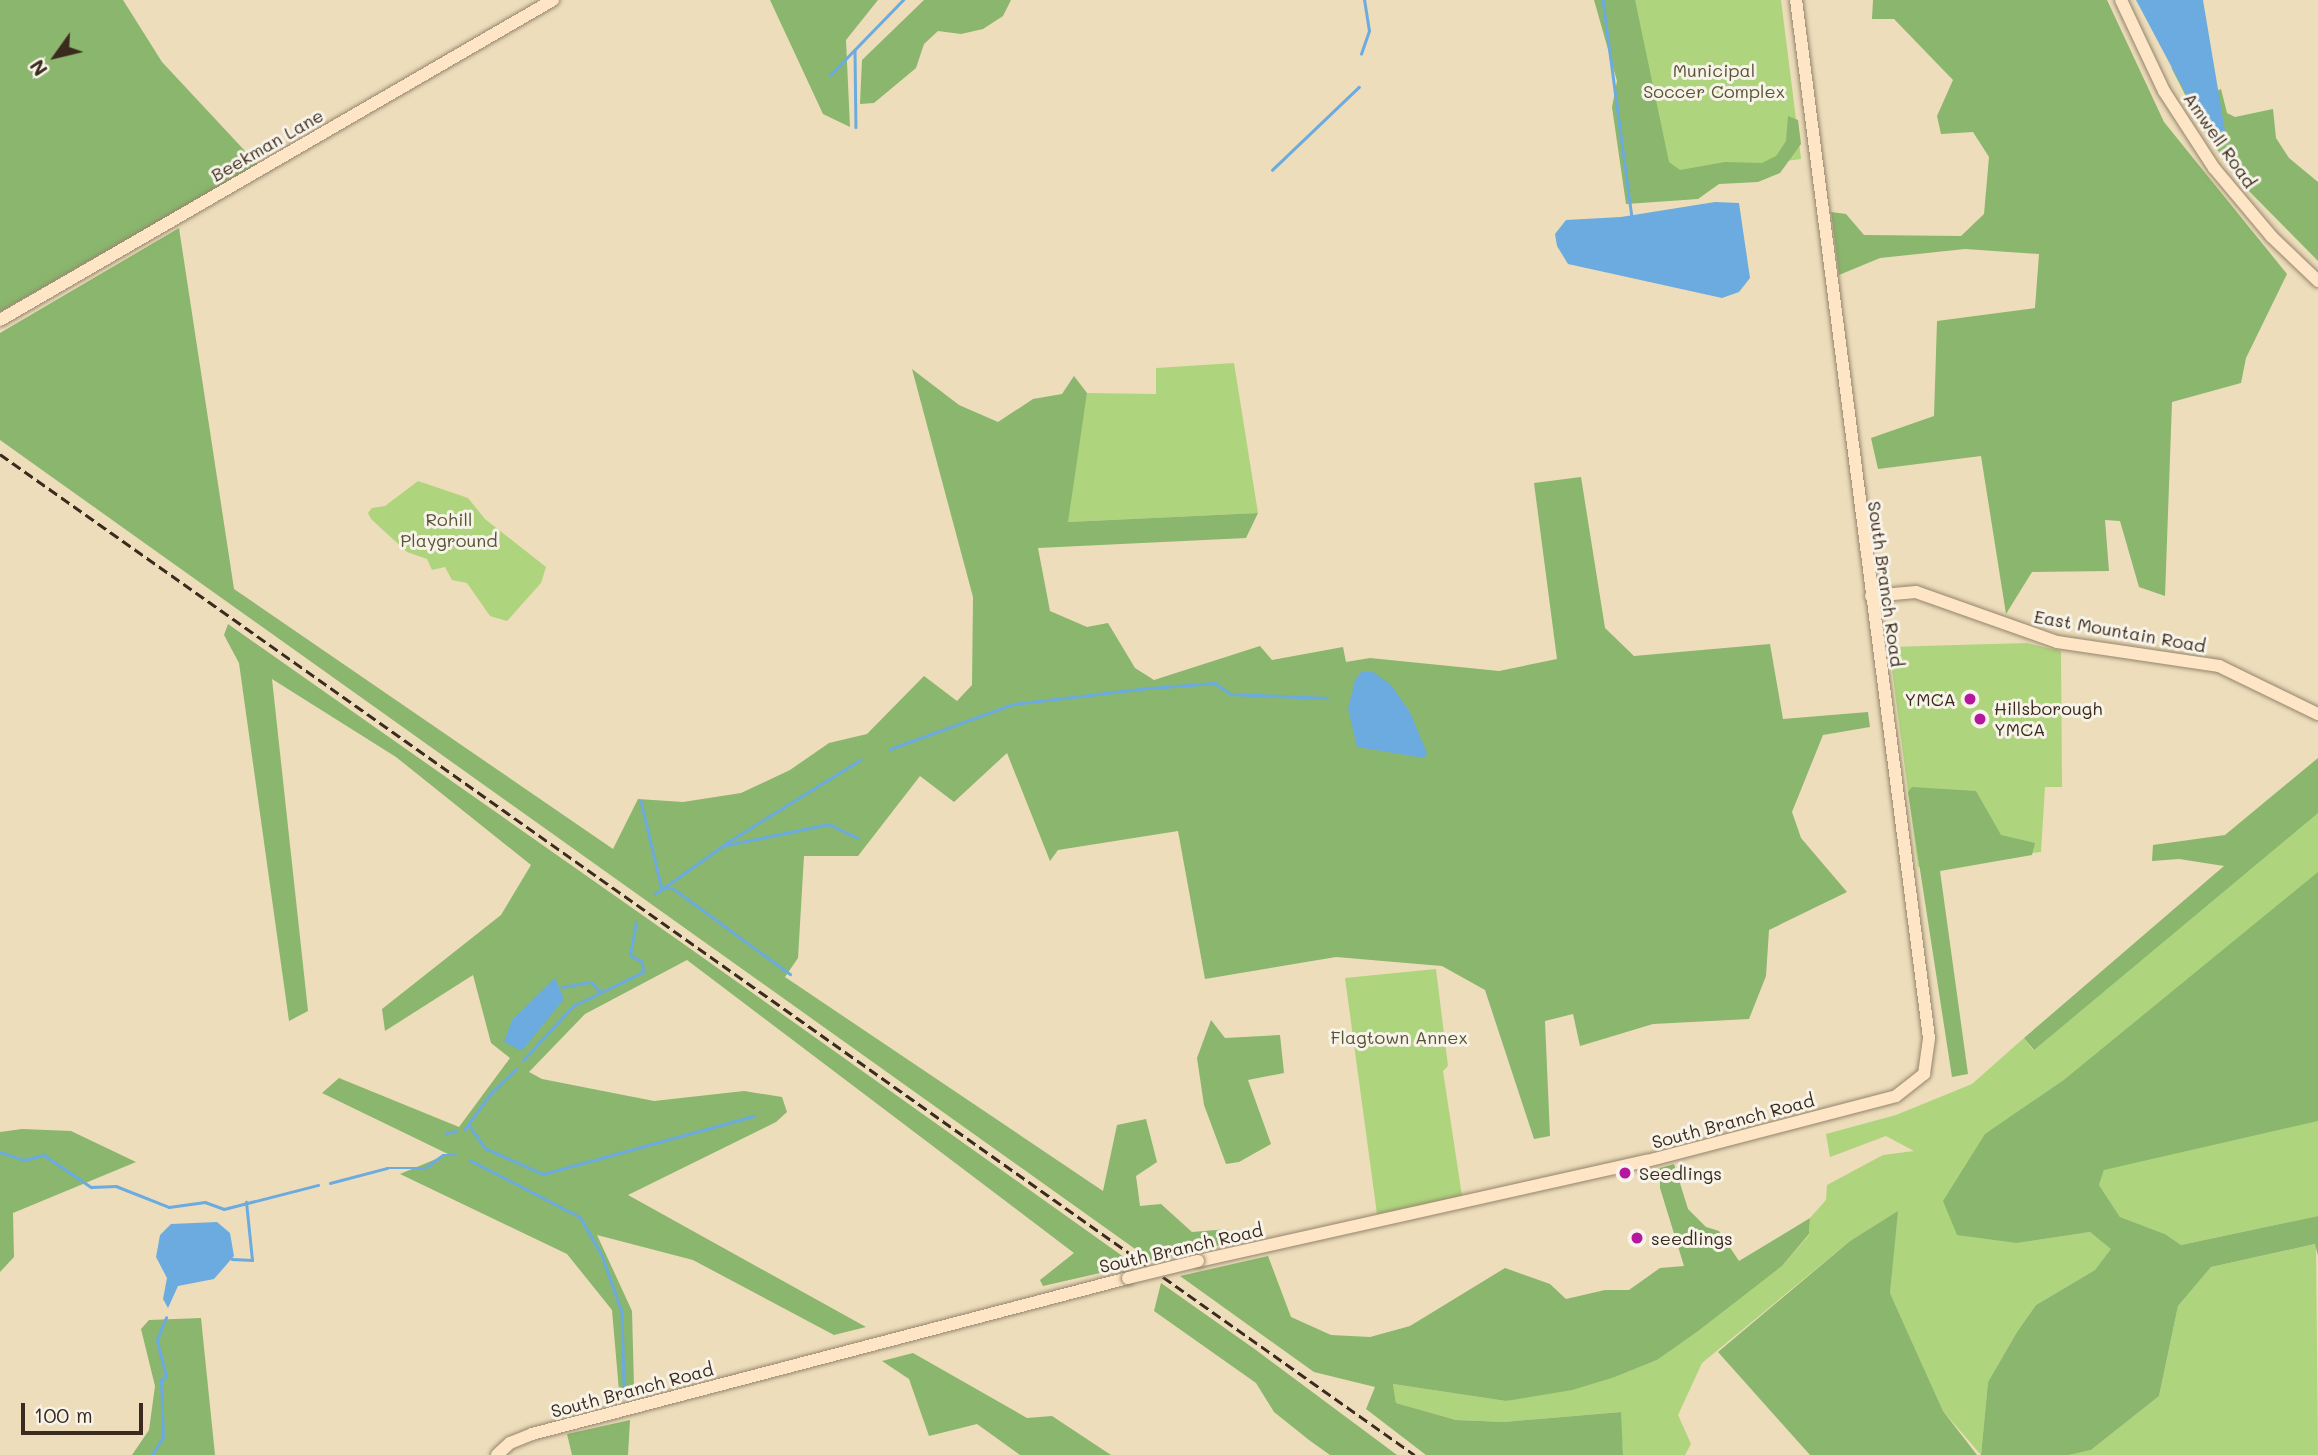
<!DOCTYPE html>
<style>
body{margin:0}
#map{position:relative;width:2318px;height:1455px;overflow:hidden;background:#edddbb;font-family:Mali,sans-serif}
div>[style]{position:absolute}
.green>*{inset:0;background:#aed47e}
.forest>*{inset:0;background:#8ab66d}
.water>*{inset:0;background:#6cabdf}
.stream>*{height:2.5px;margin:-1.25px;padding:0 1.25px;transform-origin:1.25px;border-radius:1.25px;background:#6cabdf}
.roads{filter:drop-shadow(0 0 2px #94846c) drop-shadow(0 0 2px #94846c)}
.secondary>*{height:12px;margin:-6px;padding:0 6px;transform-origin:6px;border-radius:6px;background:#fde5c5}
.rail>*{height:2.5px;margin-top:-1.25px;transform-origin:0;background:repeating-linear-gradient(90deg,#3b2a1e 0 10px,transparent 0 15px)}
.bridges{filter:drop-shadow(0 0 2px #94846c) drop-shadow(0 0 2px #94846c)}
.secondary-bridge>*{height:12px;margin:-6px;padding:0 6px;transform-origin:6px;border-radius:6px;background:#fde5c5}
.dots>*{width:19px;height:19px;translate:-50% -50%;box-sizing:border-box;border:4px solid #f7f3e8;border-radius:50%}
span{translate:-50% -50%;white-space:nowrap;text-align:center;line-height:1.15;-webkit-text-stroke:6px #f7f3e8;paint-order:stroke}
.park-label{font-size:18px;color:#585436}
.street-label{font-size:18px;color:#3b2a1e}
.poi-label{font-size:18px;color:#3b2a1e}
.right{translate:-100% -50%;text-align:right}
.left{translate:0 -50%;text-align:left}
.north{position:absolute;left:21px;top:21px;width:70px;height:70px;-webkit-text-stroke:5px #f7f3e8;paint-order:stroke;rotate:236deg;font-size:19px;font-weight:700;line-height:28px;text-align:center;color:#3b2a1e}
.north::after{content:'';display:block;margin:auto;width:24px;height:32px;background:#3b2a1e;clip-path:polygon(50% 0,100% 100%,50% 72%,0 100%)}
.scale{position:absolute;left:21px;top:1403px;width:122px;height:32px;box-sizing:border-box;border:4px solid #3b2a1e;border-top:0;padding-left:9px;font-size:21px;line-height:24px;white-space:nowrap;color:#3b2a1e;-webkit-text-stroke:5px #f7f3e8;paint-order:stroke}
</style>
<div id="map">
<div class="green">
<i style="clip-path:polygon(1621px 0,1781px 0,1801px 159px,1653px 179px)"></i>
<i style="clip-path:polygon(1234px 363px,1258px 513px,1067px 522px,1087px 393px,1156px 394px,1156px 368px)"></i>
<i style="clip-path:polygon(418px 481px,468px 498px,485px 519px,546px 567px,541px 583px,507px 621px,490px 616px,467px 583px,452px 580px,445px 567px,432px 570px,427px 559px,407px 552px,371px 519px,368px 513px,372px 508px,385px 506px)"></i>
<i style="clip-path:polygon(2027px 643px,2061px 651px,2062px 787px,2045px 787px,2041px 852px,1918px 867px,1889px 647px)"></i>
<i style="clip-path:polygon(2318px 790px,2318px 1216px,2181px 1245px,2165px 1234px,2120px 1217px,2099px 1185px,2104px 1170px,2065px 1079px,1986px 1134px,2017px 1243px,2090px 1232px,2112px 1249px,2095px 1270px,2036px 1305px,2017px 1332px,1988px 1382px,1981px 1455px,1943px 1411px,1890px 1293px,1897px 1212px,1850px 1241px,1702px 1363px,1678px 1415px,1691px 1444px,1685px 1455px,1623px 1455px,1620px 1412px,1504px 1422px,1456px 1420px,1396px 1403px,1393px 1384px,1506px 1401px,1615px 1377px,1657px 1360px,1782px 1266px,1809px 1235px,1810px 1218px,1826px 1200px,1827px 1185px,1883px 1155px,1914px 1151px,1886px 1136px,1830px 1157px,1826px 1134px,1896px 1115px,1972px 1084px,2024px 1038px,2033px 1050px)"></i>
<i style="clip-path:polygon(1436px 969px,1448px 1066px,1443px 1071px,1462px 1196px,1377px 1214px,1345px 978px)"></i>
<i style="clip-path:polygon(2316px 1244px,2318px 1455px,2069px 1455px,2091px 1450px,2159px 1396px,2178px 1306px,2211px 1267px)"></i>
</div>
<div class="forest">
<i style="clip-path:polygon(0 0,123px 0,162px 62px,258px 165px,0 312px)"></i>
<i style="clip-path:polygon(770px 0,878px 0,846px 40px,850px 127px,823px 114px)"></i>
<i style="clip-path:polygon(924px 0,1011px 0,1003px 16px,983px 29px,961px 34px,938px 31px,924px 44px,916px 68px,874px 103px,860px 104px,862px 60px)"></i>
<i style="clip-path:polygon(1594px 0,1635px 0,1669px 162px,1680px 170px,1725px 162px,1762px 163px,1776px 156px,1786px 141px,1788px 116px,1798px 120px,1801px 144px,1780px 173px,1758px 182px,1719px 184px,1698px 199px,1626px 204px,1612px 107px,1617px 81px)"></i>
<i style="clip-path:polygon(1873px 0,2107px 0,2164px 122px,2287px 274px,2246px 358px,2241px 383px,2172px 402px,2165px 596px,2139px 587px,2120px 521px,2105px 520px,2109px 571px,2032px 572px,2006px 614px,1981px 456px,1878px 469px,1871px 438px,1934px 416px,1937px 321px,2035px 308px,2039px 254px,1965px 249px,1880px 258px,1839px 275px,1831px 212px,1846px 214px,1864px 235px,1961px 236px,1984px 214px,1989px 157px,1973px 132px,1941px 134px,1937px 116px,1953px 80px,1894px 19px,1872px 19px)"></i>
<i style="clip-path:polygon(2171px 67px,2202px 97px,2221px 89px,2227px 113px,2235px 117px,2273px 109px,2276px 138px,2289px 158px,2318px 182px,2318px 261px,2241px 183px,2202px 128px)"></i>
<i style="clip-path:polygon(179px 228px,234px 589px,613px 849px,638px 799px,683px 802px,741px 793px,790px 770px,829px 743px,867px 734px,924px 676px,957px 701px,972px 685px,973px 597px,912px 369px,959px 405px,998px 422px,1033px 399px,1062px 394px,1074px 376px,1087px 393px,1068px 522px,1258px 513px,1246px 538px,1038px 548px,1050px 611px,1087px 627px,1108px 623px,1135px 668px,1154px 680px,1260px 646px,1272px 660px,1343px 647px,1346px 662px,1370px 658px,1499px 671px,1557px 659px,1534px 483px,1581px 477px,1605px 628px,1634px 656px,1770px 644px,1783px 719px,1868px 712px,1870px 727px,1823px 735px,1792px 812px,1801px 838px,1847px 892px,1769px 930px,1766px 976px,1749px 1019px,1653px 1024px,1580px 1046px,1573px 1014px,1545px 1021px,1550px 1136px,1534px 1139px,1485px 990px,1442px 966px,1336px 957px,1205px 979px,1178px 831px,1058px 850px,1050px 861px,1007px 753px,954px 802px,920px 776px,858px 856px,804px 856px,798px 958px,785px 977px,1103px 1191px,1117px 1125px,1146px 1119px,1157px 1162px,1136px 1176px,1140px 1206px,1161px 1204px,1192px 1232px,1228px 1229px,1234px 1242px,1152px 1261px,0 440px,0 333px)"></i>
<i style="clip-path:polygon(228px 624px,695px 952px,1135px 1265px,1043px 1286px,1040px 1280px,1074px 1253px,687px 960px,585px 1014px,529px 1072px,542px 1079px,654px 1101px,744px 1091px,782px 1097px,787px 1112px,776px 1122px,628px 1195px,866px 1327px,834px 1335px,693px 1260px,597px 1235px,632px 1311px,634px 1387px,619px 1391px,612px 1310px,567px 1254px,400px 1174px,448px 1154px,322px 1093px,339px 1078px,459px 1127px,510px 1058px,491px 1043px,473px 975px,385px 1031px,382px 1009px,501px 915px,531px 865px,396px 757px,272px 679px,308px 1011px,289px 1021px,239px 663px,224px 635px)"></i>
<i style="clip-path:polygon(2318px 758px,2318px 813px,2034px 1050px,2024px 1038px,2224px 866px,2179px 859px,2152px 861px,2153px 845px,2225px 835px)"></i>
<i style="clip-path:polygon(1912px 787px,1976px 791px,2001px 835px,2035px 843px,2032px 855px,1940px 871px,1968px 1074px,1952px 1077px,1908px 792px)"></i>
<i style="clip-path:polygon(2318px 872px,2318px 1121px,2104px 1170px,2099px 1185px,2120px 1217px,2165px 1234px,2181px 1245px,2318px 1216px,2318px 1256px,2315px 1244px,2211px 1267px,2178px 1306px,2159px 1396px,2091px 1450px,2069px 1455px,1981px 1455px,1988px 1382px,2017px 1332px,2036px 1305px,2095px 1270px,2111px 1249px,2090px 1232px,2017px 1243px,1957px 1235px,1943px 1201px,1985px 1134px,2065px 1079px)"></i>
<i style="clip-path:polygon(1211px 1020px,1225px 1038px,1280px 1035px,1284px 1073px,1248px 1080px,1271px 1144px,1239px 1162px,1226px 1164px,1204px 1105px,1197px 1058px)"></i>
<i style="clip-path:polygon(22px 1129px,71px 1131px,136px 1162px,13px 1213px,14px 1257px,0 1272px,0 1132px)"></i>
<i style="clip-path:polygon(1674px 1164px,1688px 1209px,1706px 1227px,1719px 1231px,1739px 1261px,1810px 1218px,1809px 1234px,1782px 1266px,1698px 1331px,1657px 1360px,1615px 1377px,1572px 1390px,1506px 1401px,1393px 1384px,1396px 1403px,1456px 1420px,1504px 1422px,1621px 1412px,1623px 1455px,1426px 1455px,1366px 1409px,1375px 1387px,1314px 1372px,1180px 1276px,1268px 1256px,1291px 1317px,1331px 1335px,1370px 1337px,1410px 1326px,1505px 1268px,1550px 1284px,1566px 1299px,1605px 1290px,1629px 1290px,1660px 1268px,1684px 1266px,1660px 1188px,1660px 1168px)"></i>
<i style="clip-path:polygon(1898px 1211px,1890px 1293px,1943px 1411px,1977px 1455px,1810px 1455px,1718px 1352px,1850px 1241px)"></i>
<i style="clip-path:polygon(1161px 1283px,1256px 1350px,1397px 1455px,1330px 1455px,1309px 1440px,1274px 1412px,1256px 1383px,1154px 1311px)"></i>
<i style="clip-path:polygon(201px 1318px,215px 1455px,132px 1455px,149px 1430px,155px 1386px,141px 1329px,149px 1320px)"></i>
<i style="clip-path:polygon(913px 1353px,1027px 1418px,1052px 1416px,1111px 1455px,1020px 1455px,977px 1424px,929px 1436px,909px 1379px,882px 1361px)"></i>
<i style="clip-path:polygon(630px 1420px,628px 1455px,572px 1455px,567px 1434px)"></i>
</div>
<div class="water">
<i style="clip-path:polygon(2136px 0,2203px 0,2225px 131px,2213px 131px,2197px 115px)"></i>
<i style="clip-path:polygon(1715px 202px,1739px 203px,1750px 278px,1739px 292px,1722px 298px,1568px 264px,1557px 246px,1555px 234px,1566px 220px,1621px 217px)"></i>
<i style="clip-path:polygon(1361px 672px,1373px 672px,1391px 685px,1410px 712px,1427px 753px,1424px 758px,1357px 747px,1348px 709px,1355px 680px)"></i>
<i style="clip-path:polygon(555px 978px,564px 999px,522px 1051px,504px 1042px,512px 1020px)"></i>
<i style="clip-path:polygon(217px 1222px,230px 1233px,234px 1256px,214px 1279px,178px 1286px,168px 1308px,163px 1299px,167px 1278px,156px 1257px,160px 1235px,171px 1224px)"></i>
</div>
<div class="stream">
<i style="left:1603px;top:0;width:220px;rotate:82.4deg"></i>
<i style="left:855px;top:50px;width:77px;rotate:89.3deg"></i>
<i style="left:1361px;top:54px;width:24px;rotate:-71deg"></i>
<i style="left:1369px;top:31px;width:31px;rotate:-99deg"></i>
<i style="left:830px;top:75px;width:105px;rotate:-45.8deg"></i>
<i style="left:1272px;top:170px;width:120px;rotate:-43.7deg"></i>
<i style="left:890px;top:749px;width:131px;rotate:-20.1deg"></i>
<i style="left:1013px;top:704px;width:138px;rotate:-6.7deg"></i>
<i style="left:1150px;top:688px;width:65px;rotate:-4.4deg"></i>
<i style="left:1215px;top:683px;width:19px;rotate:35deg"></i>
<i style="left:1231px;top:694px;width:96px;rotate:2.4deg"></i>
<i style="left:641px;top:801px;width:90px;rotate:76.6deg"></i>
<i style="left:662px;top:889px;width:12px"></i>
<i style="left:674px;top:889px;width:144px;rotate:36.2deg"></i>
<i style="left:727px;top:845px;width:104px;rotate:-11.6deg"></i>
<i style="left:829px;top:824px;width:32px;rotate:26deg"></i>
<i style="left:655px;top:894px;width:93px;rotate:-35.4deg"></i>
<i style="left:731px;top:840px;width:152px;rotate:-31.8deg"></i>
<i style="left:562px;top:987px;width:29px;rotate:-10deg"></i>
<i style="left:591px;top:982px;width:13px;rotate:45deg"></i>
<i style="left:523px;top:1060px;width:74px;rotate:-47.2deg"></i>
<i style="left:573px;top:1006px;width:78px;rotate:-25.9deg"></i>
<i style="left:643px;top:972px;width:10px;rotate:-96deg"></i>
<i style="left:642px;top:962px;width:13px;rotate:-153deg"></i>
<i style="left:630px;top:956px;width:34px;rotate:-80deg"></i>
<i style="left:469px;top:1125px;width:28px;rotate:55deg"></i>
<i style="left:485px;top:1148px;width:64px;rotate:24.1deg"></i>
<i style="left:543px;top:1174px;width:219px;rotate:-15.4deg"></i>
<i style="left:464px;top:1130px;width:46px;rotate:-53.9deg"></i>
<i style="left:491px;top:1093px;width:35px;rotate:-44deg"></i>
<i style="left:446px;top:1133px;width:10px;rotate:-11deg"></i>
<i style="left:0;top:1152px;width:25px;rotate:18deg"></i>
<i style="left:24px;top:1160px;width:21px;rotate:-14deg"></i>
<i style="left:44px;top:1155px;width:57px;rotate:34.2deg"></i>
<i style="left:91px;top:1187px;width:25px;rotate:-2deg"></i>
<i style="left:116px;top:1186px;width:57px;rotate:21.6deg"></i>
<i style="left:169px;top:1207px;width:36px;rotate:-8deg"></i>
<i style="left:205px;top:1202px;width:20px;rotate:20deg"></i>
<i style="left:224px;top:1209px;width:97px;rotate:-14.3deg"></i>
<i style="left:470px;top:1160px;width:124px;rotate:27.4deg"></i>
<i style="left:580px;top:1217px;width:44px;rotate:59.9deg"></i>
<i style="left:602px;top:1255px;width:60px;rotate:70.7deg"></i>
<i style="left:622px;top:1312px;width:73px;rotate:88.4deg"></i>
<i style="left:330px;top:1183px;width:59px;rotate:-14.7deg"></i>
<i style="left:387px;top:1168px;width:38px"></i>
<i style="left:425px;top:1168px;width:22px;rotate:-36deg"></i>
<i style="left:443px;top:1155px;width:13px"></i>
<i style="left:232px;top:1259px;width:20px;rotate:3deg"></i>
<i style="left:252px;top:1260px;width:58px;rotate:-95.9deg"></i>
<i style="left:152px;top:1455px;width:21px;rotate:-59deg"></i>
<i style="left:163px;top:1437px;width:57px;rotate:-92deg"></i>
<i style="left:161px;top:1380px;width:6px;rotate:-31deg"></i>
<i style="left:166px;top:1377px;width:38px;rotate:-104deg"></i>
<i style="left:157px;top:1340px;width:24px;rotate:-68deg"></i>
</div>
<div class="roads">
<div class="secondary">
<i style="left:2121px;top:0;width:101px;rotate:64.7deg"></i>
<i style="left:2164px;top:91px;width:92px;rotate:57deg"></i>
<i style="left:2214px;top:168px;width:90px;rotate:50deg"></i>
<i style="left:2272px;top:237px;width:64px;rotate:43.7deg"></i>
<i style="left:0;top:320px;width:639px;rotate:-30.06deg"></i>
<i style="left:1871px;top:596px;width:45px;rotate:-5.1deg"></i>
<i style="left:1916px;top:592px;width:150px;rotate:19.5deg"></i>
<i style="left:2057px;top:642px;width:164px;rotate:8.4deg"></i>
<i style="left:2219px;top:666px;width:110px;rotate:25.9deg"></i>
<i style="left:1198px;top:1261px;width:460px;rotate:-12.6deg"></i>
<i style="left:1647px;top:1161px;width:257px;rotate:-14.6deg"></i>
<i style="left:1896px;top:1096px;width:36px;rotate:-38deg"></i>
<i style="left:1924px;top:1074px;width:36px;rotate:-82deg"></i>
<i style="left:1929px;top:1038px;width:1046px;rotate:-97.3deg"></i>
<i style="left:497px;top:1455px;width:18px;rotate:-43deg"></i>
<i style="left:510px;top:1443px;width:24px;rotate:-22deg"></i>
<i style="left:532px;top:1434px;width:616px;rotate:-14.67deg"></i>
</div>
</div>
<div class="rail">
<i style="left:0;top:454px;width:1733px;rotate:35.28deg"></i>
</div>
<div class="bridges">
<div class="secondary-bridge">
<i style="left:1128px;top:1278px;width:72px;rotate:-13.7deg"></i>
</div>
</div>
<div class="dots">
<i style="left:1970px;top:699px;background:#b5179e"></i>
<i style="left:1980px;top:719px;background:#b5179e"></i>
<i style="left:1625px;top:1173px;background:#b5179e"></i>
<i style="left:1637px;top:1238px;background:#b5179e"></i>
</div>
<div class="park-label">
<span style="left:1714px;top:81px">Municipal<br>Soccer Complex</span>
<span style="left:449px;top:530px">Rohill<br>Playground</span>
<span style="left:1399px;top:1037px">Flagtown Annex</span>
</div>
<div class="street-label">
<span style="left:2220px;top:140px;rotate:55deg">Amwell Road</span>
<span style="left:267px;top:145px;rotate:-30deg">Beekman Lane</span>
<span style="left:1886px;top:584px;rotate:82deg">South Branch Road</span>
<span style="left:2120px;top:631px;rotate:10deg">East Mountain Road</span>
<span style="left:1733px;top:1121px;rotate:-15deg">South Branch Road</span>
<span style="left:1181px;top:1248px;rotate:-13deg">South Branch Road</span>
<span style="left:632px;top:1390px;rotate:-15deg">South Branch Road</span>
</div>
<div class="poi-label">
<span class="right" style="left:1956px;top:699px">YMCA</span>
<span class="left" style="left:1994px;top:719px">Hillsborough<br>YMCA</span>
<span class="left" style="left:1639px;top:1173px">Seedlings</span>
<span class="left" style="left:1651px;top:1238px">seedlings</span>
</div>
<div class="north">N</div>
<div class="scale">100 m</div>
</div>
